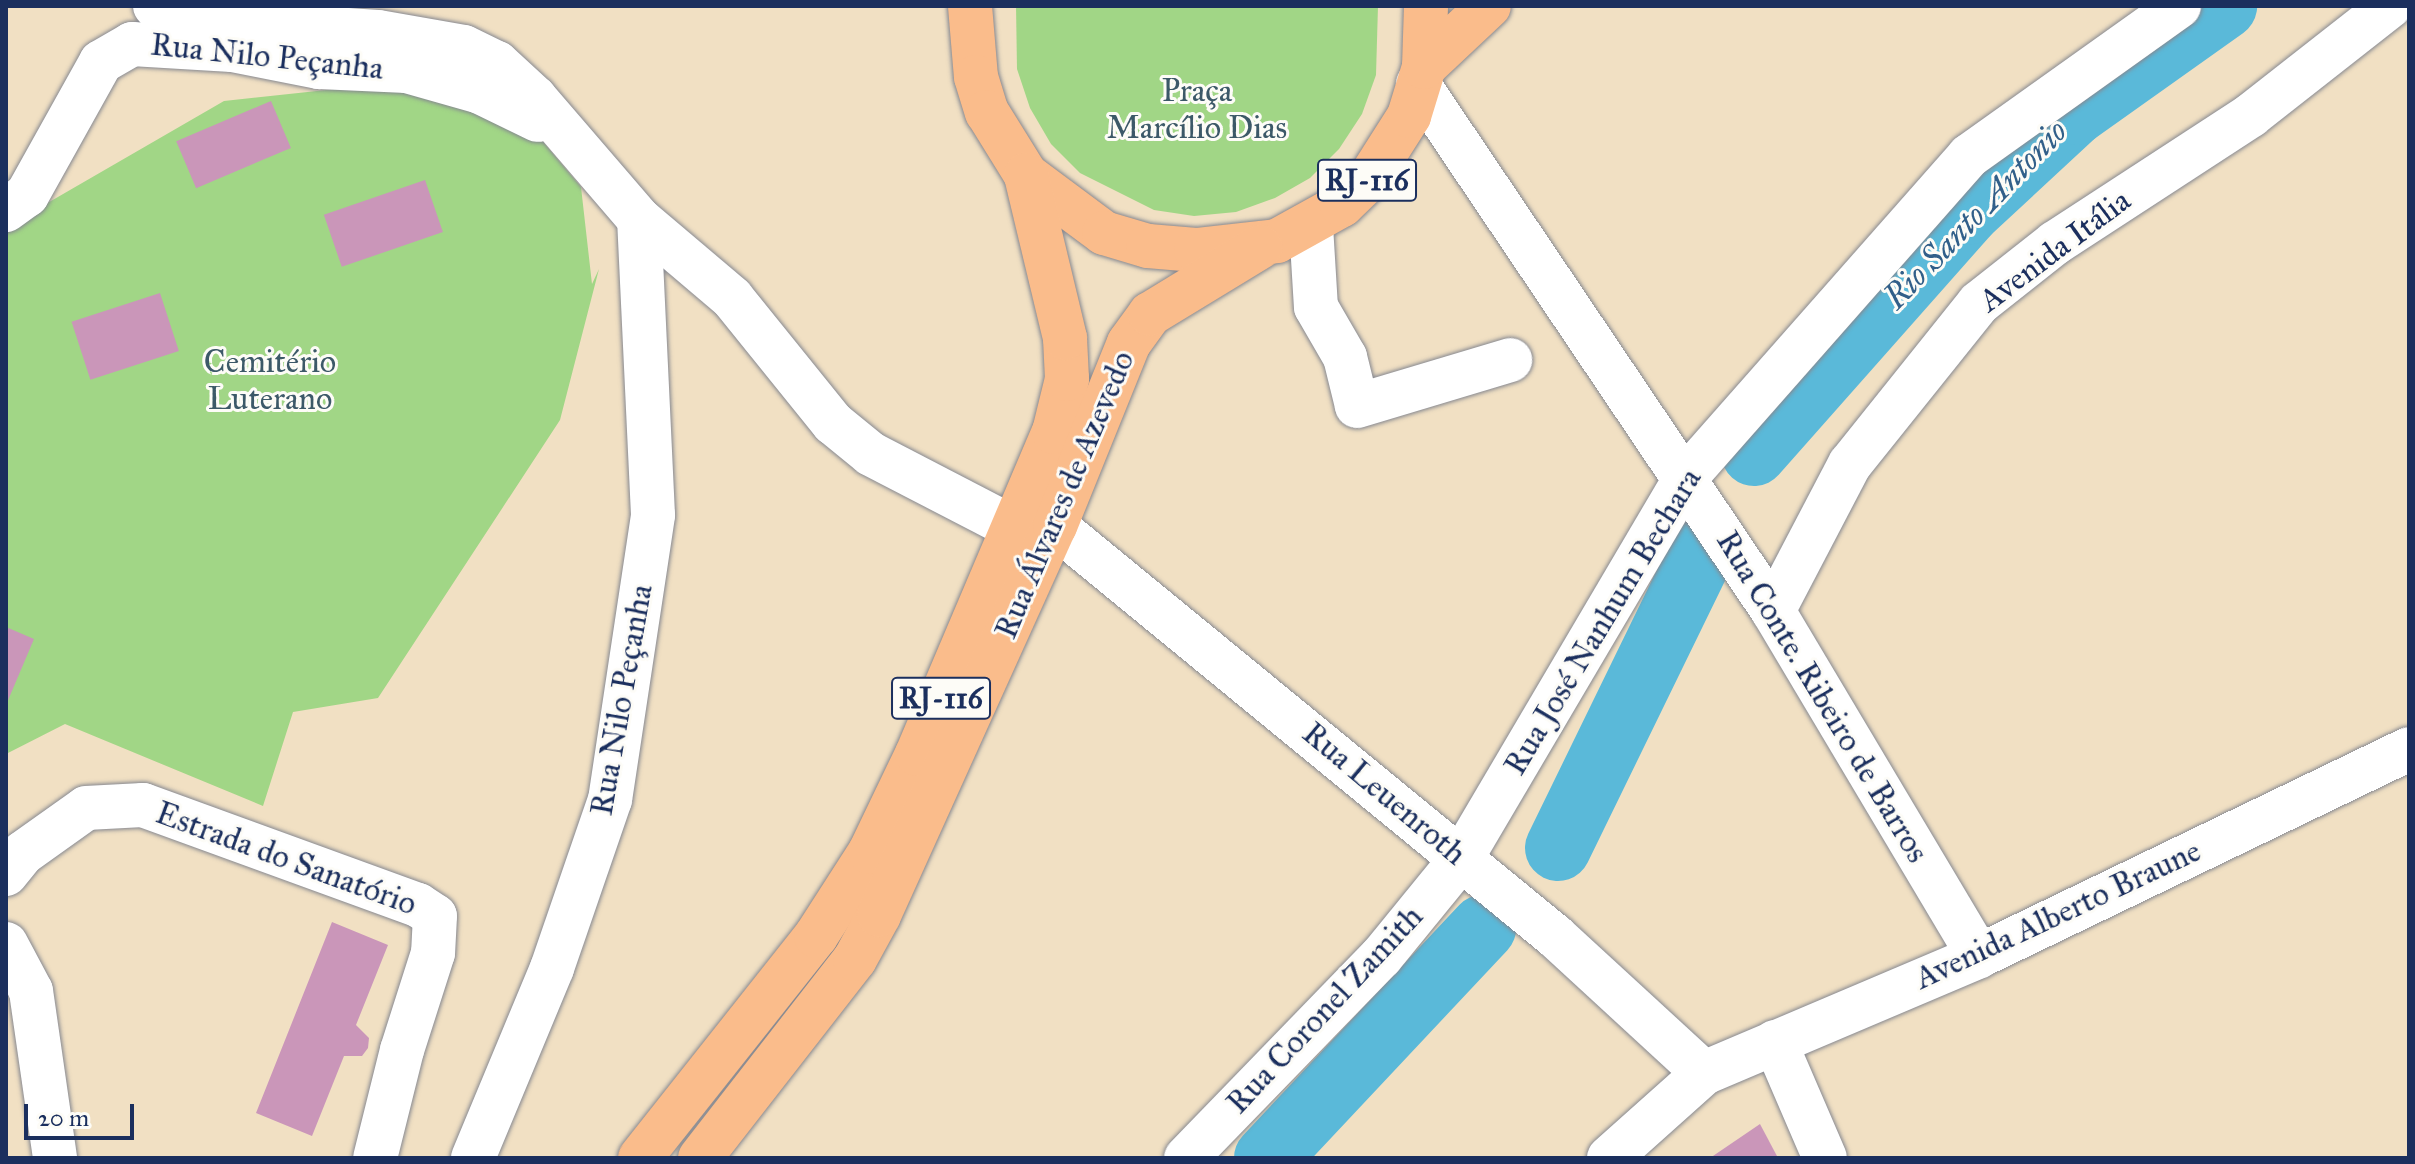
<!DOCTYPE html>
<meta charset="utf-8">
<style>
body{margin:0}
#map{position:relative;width:2415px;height:1164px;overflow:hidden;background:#f1e0c3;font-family:"IM FELL Great Primer",serif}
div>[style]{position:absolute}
.green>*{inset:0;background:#a1d686}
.river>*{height:66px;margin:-33px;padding:0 33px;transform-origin:33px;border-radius:33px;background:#5ab9d9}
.building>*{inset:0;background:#ca96b9;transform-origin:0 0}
.roads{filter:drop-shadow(0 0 2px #868890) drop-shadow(0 0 2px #868890)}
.minor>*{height:44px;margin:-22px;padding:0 22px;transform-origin:22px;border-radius:22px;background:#fff}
.major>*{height:44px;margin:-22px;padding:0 22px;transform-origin:22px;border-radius:22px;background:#fabc8b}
span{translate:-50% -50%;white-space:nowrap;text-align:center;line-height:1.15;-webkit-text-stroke:6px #fdfcf7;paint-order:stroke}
.shield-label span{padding:2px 6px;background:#fdfcf7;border:2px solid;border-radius:6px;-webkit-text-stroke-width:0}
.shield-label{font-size:30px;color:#1b2f5e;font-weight:700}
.street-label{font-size:32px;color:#1b2f5e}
.park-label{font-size:32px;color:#3c5968}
.water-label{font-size:34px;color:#315f89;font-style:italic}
.frame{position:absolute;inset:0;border:8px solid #1b2f5e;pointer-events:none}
.scale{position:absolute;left:24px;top:1104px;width:110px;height:36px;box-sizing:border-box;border:4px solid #1b2f5e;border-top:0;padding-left:10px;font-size:24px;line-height:28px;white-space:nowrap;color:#1b2f5e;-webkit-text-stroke:6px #fdfcf7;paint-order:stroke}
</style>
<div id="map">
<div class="green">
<i style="clip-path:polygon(1016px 6px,1378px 6px,1376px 75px,1362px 114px,1339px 149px,1310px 178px,1275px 198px,1236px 212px,1194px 216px,1154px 210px,1080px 173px,1051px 144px,1030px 108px,1017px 69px)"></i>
<i style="clip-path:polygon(382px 84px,523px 118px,581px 187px,592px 284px,599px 269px,560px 420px,378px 698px,293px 712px,263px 806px,65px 724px,6px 754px,6px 227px,224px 101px)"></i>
</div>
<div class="river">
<i style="left:1754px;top:453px;width:322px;rotate:-48.5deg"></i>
<i style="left:1967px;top:212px;width:147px;rotate:-42.8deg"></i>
<i style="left:2075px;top:112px;width:183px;rotate:-35.4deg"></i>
<i style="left:1558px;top:848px;width:339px;rotate:-64deg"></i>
<i style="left:1267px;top:1158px;width:316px;rotate:-46.8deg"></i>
</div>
<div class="building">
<i style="left:271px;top:101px;width:51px;height:103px;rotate:67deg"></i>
<i style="left:425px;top:180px;width:55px;height:107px;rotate:71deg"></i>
<i style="left:160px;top:293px;width:61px;height:93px;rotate:72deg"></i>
<i style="clip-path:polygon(6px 627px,34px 639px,6px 705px)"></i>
<i style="clip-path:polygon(332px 922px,388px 945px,356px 1025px,369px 1038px,368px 1048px,362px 1056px,344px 1056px,312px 1136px,256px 1113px)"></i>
<i style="clip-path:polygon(1760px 1124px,1778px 1158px,1710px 1158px)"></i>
</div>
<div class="roads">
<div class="minor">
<i style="left:155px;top:6px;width:44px;rotate:18.4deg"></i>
<i style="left:197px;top:20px;width:181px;rotate:3.8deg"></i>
<i style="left:378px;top:32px;width:87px;rotate:9.9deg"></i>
<i style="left:464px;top:47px;width:37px;rotate:26deg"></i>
<i style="left:497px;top:63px;width:52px;rotate:42.6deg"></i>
<i style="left:535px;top:98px;width:160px;rotate:49.3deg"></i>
<i style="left:639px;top:219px;width:122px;rotate:40.3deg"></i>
<i style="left:732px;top:298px;width:161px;rotate:51.1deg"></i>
<i style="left:833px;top:423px;width:49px;rotate:39.2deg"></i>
<i style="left:871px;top:454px;width:159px;rotate:27.4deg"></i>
<i style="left:1418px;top:84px;width:635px;rotate:56.03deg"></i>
<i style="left:1773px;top:611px;width:402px;rotate:59.2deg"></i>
<i style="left:6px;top:210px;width:26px;rotate:-36deg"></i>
<i style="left:27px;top:195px;width:152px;rotate:-60.9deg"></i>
<i style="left:101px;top:62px;width:36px;rotate:-30deg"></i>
<i style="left:132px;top:44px;width:100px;rotate:3.4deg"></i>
<i style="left:232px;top:50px;width:89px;rotate:11.1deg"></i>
<i style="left:319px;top:67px;width:88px;rotate:2.6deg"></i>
<i style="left:407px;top:71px;width:76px;rotate:16deg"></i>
<i style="left:480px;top:92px;width:64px;rotate:25.8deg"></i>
<i style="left:1311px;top:226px;width:81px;rotate:86.5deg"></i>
<i style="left:1316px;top:307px;width:58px;rotate:59.9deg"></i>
<i style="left:1345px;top:357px;width:50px;rotate:76.2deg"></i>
<i style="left:1357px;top:406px;width:160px;rotate:-16.7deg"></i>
<i style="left:1055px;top:526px;width:648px;rotate:39.36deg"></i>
<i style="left:1556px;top:937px;width:201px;rotate:42.6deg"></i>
<i style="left:1773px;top:611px;width:166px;rotate:-62.4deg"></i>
<i style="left:1850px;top:464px;width:206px;rotate:-51.3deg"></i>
<i style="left:1979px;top:303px;width:97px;rotate:-38.3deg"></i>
<i style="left:2055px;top:243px;width:234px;rotate:-33.1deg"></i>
<i style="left:2251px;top:115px;width:177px;rotate:-38.1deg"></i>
<i style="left:6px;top:874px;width:27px;rotate:-51deg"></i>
<i style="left:23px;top:853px;width:77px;rotate:-35.5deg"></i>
<i style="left:86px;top:808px;width:57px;rotate:-3deg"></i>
<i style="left:143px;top:805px;width:293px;rotate:20deg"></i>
<i style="left:418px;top:905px;width:20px;rotate:33deg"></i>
<i style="left:435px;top:916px;width:37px;rotate:93deg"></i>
<i style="left:433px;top:953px;width:102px;rotate:107.7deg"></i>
<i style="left:402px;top:1050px;width:111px;rotate:104deg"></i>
<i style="left:6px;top:944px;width:53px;rotate:62deg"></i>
<i style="left:31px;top:991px;width:169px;rotate:81.8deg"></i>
<i style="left:1775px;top:1042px;width:126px;rotate:66.7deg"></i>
<i style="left:473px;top:1158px;width:206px;rotate:-67.4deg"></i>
<i style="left:552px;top:968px;width:178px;rotate:-71deg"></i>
<i style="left:610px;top:800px;width:288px;rotate:-81.4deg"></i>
<i style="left:653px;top:515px;width:296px;rotate:-92.7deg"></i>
<i style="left:1186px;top:1158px;width:280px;rotate:-45.9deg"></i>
<i style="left:1381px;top:957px;width:127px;rotate:-50.8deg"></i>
<i style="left:1461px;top:859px;width:443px;rotate:-59.5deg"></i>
<i style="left:1686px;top:477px;width:428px;rotate:-48.6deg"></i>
<i style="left:1969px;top:156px;width:258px;rotate:-35.5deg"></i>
<i style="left:1609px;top:1158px;width:127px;rotate:-41.8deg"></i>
<i style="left:1704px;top:1073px;width:299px;rotate:-23deg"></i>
<i style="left:1979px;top:956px;width:477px;rotate:-25.7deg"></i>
</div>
<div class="major">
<i style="left:970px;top:6px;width:71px;rotate:85.2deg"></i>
<i style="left:976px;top:77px;width:37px;rotate:73deg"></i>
<i style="left:987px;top:112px;width:74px;rotate:58.2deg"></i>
<i style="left:1026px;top:175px;width:97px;rotate:36.6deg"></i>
<i style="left:1104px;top:233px;width:46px;rotate:16.5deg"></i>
<i style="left:1148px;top:246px;width:48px;rotate:4.8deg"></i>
<i style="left:1196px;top:250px;width:81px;rotate:-6.3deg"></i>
<i style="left:1277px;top:241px;width:74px;rotate:-29deg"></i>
<i style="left:1342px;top:205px;width:37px;rotate:-44deg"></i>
<i style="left:1369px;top:179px;width:75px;rotate:-57.6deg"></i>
<i style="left:1409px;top:116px;width:51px;rotate:-73deg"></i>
<i style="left:1424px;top:67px;width:61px;rotate:-88.1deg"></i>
<i style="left:1424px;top:67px;width:89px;rotate:-43.2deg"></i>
<i style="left:640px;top:1158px;width:283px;rotate:-51.6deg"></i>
<i style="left:816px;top:936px;width:100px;rotate:-57.3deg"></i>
<i style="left:870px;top:852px;width:109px;rotate:-64.4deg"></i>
<i style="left:917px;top:754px;width:350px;rotate:-67deg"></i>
<i style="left:1054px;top:432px;width:55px;rotate:-76.2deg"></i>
<i style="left:1067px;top:379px;width:41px;rotate:-92.8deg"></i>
<i style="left:1065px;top:338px;width:168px;rotate:-103.5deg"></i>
<i style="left:700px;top:1158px;width:252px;rotate:-52.1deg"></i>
<i style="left:855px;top:959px;width:50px;rotate:-61.4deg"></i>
<i style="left:879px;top:915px;width:427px;rotate:-65.7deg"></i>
<i style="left:1055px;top:526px;width:197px;rotate:-68deg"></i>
<i style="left:1129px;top:343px;width:36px;rotate:-54deg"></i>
<i style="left:1150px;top:314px;width:129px;rotate:-31.3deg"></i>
</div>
</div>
<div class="shield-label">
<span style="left:1367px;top:180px">RJ-116</span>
<span style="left:941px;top:698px">RJ-116</span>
</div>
<div class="street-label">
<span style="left:267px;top:57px;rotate:6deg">Rua Nilo Peçanha</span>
<span style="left:2055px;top:251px;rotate:-37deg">Avenida Itália</span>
<span style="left:1065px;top:495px;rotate:-67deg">Rua Álvares de Azevedo</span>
<span style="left:1603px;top:622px;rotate:-59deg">Rua José Nanhum Bechara</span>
<span style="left:1822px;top:697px;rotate:59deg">Rua Conte. Ribeiro de Barros</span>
<span style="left:622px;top:700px;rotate:-80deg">Rua Nilo Peçanha</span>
<span style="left:1384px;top:794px;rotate:40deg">Rua Leuenroth</span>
<span style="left:286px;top:859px;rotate:20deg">Estrada do Sanatório</span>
<span style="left:2058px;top:915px;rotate:-25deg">Avenida Alberto Braune</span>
<span style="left:1325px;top:1010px;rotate:-47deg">Rua Coronel Zamith</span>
</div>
<div class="park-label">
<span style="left:1197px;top:110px">Praça<br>Marcílio Dias</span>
<span style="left:270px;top:381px">Cemitério<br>Luterano</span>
</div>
<div class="water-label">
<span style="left:1975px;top:214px;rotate:-46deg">Rio Santo Antonio</span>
</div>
<div class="frame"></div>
<div class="scale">20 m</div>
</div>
